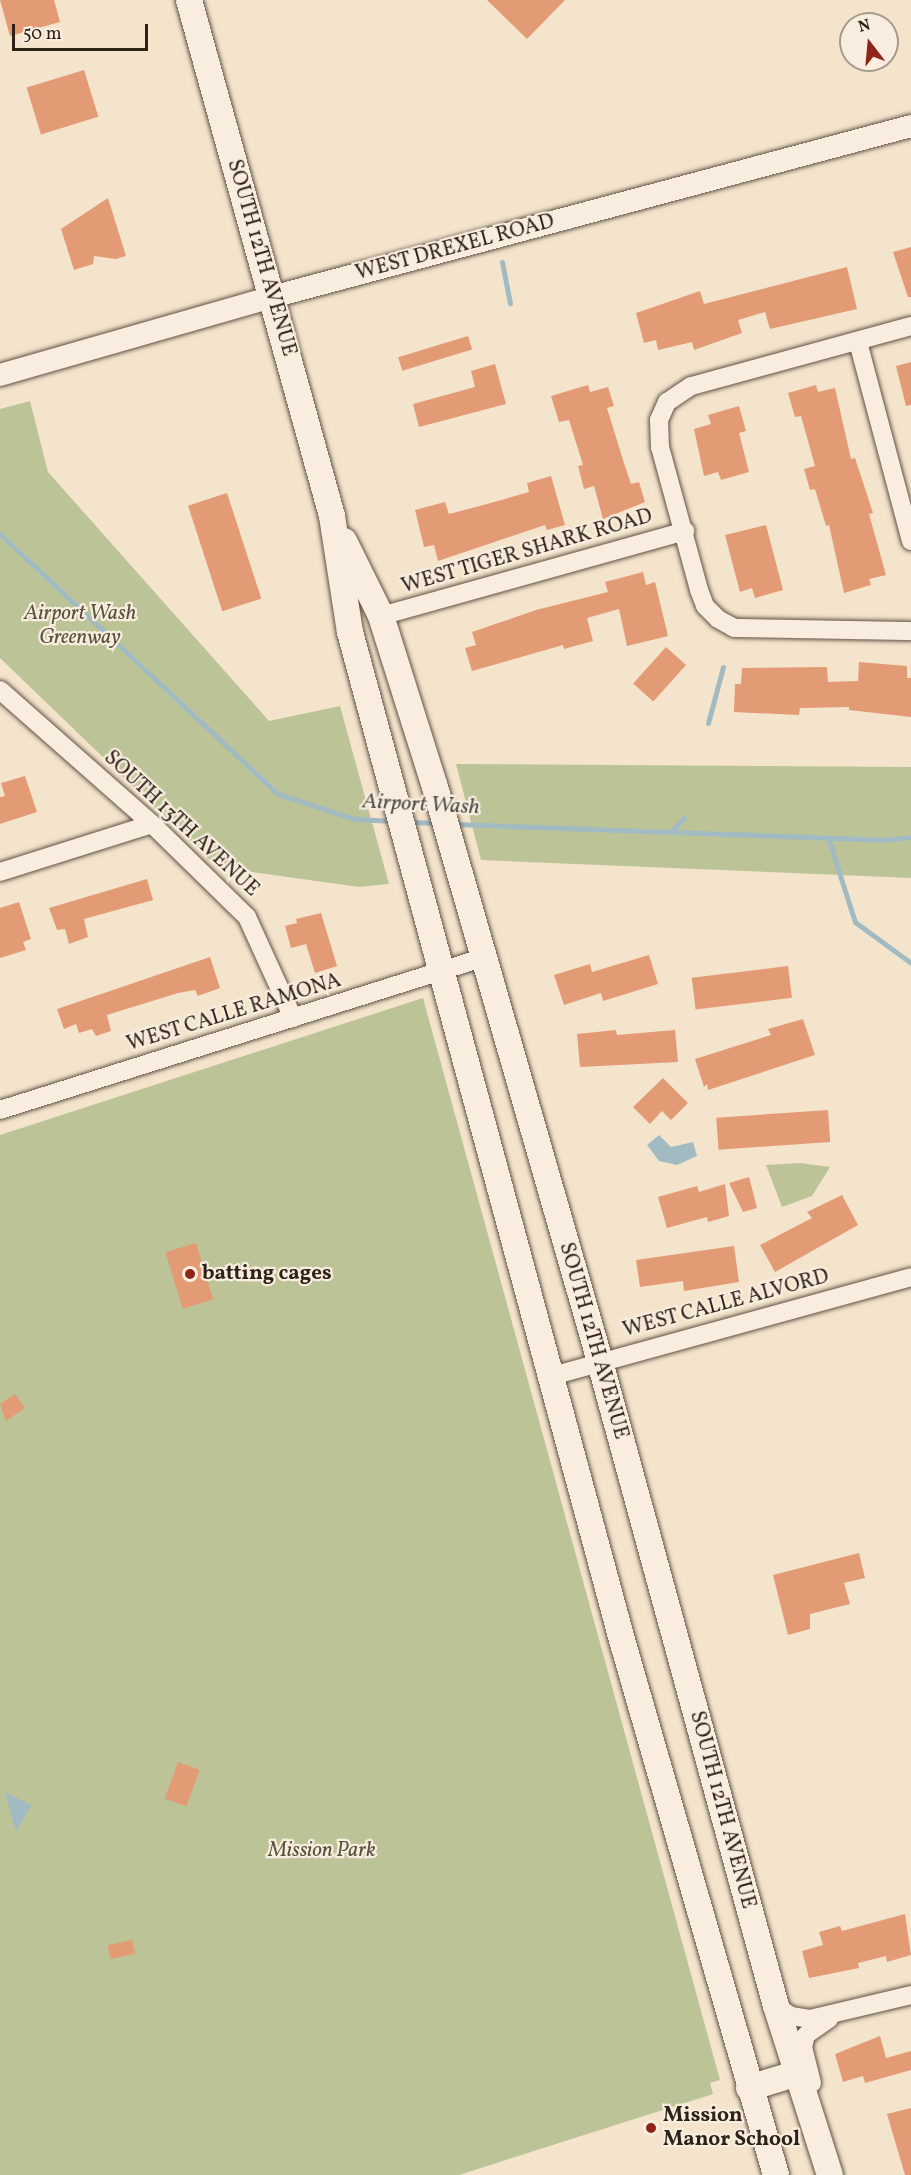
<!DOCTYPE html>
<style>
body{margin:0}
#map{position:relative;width:911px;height:2175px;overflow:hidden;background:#f4e4cc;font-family:Vollkorn,serif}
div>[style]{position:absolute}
.green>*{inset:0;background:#bcc497}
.water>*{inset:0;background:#a2bbc3}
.stream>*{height:5px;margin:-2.5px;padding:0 2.5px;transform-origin:2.5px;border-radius:2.5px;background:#a2bbc3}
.building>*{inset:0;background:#e39b76;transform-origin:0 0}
.roads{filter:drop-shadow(0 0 2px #605245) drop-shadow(0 0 2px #605245)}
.minor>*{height:18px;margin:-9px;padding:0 9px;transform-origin:9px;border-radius:9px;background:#f8edde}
.tertiary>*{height:22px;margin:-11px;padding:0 11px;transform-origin:11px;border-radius:11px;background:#f8edde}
.secondary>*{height:26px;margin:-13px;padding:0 13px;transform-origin:13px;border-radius:13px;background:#f8edde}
.dots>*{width:16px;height:16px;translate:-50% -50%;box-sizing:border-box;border:3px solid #f8edde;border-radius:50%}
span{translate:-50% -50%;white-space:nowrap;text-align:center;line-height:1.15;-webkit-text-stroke:4.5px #f8edde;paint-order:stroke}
.street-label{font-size:21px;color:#2e2118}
.park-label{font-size:21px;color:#59523e;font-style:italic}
.poi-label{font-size:21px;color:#2e2118;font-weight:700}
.left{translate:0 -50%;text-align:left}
.water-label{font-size:22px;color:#514f4b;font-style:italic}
.north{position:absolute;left:839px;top:12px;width:60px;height:60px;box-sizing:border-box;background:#f8edde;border:2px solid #a79b8f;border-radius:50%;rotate:344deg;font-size:16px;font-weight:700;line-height:24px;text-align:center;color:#2e2118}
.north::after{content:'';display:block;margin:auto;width:21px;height:27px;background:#8f2418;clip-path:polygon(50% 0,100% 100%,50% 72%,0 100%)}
.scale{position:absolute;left:12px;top:24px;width:136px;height:27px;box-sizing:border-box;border:3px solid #2e2118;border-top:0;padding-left:8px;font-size:18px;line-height:21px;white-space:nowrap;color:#2e2118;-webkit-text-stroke:4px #f8edde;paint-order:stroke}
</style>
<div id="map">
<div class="green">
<i style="clip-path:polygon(30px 401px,48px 472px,269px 721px,340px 706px,389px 884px,359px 887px,217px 867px,0 658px,0 409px)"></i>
<i style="clip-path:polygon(456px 764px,911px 767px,911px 878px,481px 860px)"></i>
<i style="clip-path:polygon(423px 998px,720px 2080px,710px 2083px,713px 2094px,459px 2175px,0 2175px,0 1135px)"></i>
<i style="clip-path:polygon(800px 1163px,830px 1167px,812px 1196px,782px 1207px,766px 1165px)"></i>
</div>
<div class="water">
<i style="clip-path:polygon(659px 1135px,671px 1147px,693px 1142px,697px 1156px,677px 1165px,659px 1161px,647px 1145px)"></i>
<i style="clip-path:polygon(5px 1792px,31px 1805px,16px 1832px)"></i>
</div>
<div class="stream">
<i style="left:502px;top:262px;width:42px;rotate:79deg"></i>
<i style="left:0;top:534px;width:381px;rotate:43.1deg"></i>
<i style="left:278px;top:794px;width:81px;rotate:18deg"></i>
<i style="left:355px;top:819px;width:39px;rotate:3deg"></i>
<i style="left:708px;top:723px;width:58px;rotate:-75deg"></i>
<i style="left:409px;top:822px;width:30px;rotate:2deg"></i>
<i style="left:454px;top:824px;width:428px;rotate:2.1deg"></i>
<i style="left:882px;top:840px;width:29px;rotate:-6deg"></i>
<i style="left:670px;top:832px;width:20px;rotate:-45deg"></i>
<i style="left:828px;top:838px;width:88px;rotate:72.2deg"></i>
<i style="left:855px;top:922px;width:69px;rotate:36.2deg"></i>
</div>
<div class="building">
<i style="clip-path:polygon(0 0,54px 0,60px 22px,10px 36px)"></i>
<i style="clip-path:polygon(487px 0,565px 0,527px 39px)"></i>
<i style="left:84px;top:70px;width:49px;height:60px;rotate:73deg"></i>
<i style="clip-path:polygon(108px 198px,126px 256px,116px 259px,94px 256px,93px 264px,74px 270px,61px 229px)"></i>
<i style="clip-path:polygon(911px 247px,911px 297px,908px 297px,893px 252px)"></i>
<i style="clip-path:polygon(847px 267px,857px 309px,770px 329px,765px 312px,738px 320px,742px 333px,694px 350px,692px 342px,658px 350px,656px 340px,644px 343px,636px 313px,700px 291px,704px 304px)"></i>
<i style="left:468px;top:336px;width:14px;height:73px;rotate:73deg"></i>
<i style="clip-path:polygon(911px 362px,911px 405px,906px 406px,896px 366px)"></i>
<i style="clip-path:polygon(495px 364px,506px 404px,419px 427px,413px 404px,475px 387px,471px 371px)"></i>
<i style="clip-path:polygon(588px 385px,590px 392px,608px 387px,614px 406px,607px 408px,623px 460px,631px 484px,639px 482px,645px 502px,603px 519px,594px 486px,584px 489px,578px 466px,583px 465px,569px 420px,559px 422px,551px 396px)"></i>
<i style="clip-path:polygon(816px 385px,818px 392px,835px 388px,851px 459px,855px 458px,873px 513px,869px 514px,886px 575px,869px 579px,871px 585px,844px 593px,829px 525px,826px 526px,815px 489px,810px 490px,804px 469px,815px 466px,801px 416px,795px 417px,788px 393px)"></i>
<i style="clip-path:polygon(739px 406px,746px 431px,739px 433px,749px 472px,721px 480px,718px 472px,704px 476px,694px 429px,711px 424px,708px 415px)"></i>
<i style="clip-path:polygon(551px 476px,565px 525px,547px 530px,545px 525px,438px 561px,434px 545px,424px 547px,415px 510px,445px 502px,449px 514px,487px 504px,529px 492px,527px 483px)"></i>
<i style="left:227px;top:493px;width:111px;height:41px;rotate:72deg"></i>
<i style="clip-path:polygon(766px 525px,783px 590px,755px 598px,752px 588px,740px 592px,725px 535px)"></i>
<i style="clip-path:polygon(643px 572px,646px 585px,655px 582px,668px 636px,627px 646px,619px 609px,587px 618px,593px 641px,564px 649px,563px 645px,472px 671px,465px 648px,476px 645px,472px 632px,536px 610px,608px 592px,605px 582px)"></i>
<i style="left:666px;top:647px;width:27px;height:49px;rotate:42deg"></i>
<i style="clip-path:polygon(859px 662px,907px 666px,907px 678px,911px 678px,911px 717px,849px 710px,849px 707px,800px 708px,799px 715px,734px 712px,735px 684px,741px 684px,742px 668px,827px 667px,828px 682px,858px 681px)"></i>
<i style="clip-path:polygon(25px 776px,37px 812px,0 824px,0 797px,5px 796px,1px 783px)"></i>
<i style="clip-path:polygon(147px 879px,153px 900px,84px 919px,88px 937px,69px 944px,65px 929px,57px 930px,49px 908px)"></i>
<i style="clip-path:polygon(19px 902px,31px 939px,23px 942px,26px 950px,0 958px,0 908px)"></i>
<i style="clip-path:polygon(321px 913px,337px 966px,315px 973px,306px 944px,291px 948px,285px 926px,297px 923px,296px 919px)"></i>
<i style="clip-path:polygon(649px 955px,658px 984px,603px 1001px,601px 993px,564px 1005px,554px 975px,590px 964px,592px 972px)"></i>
<i style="clip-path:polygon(210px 957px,220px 988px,198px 996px,195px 990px,178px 993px,107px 1015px,111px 1031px,96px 1036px,92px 1029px,79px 1033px,76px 1024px,64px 1029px,57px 1009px)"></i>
<i style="left:788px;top:966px;width:32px;height:97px;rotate:83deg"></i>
<i style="clip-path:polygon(803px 1019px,815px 1055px,708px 1090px,707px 1084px,704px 1087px,695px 1059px,771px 1035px,768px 1029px)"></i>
<i style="clip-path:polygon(616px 1030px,617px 1035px,675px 1030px,678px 1062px,580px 1067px,577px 1034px)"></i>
<i style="clip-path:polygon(663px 1078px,688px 1103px,671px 1120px,662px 1111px,650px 1124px,633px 1107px)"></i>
<i style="left:828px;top:1110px;width:32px;height:112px;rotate:86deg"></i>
<i style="clip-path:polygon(749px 1177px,757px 1208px,743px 1212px,729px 1183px)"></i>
<i style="clip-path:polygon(725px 1184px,729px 1216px,708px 1222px,707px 1217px,667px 1228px,658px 1197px,697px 1186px,699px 1192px)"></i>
<i style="clip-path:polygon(842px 1195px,858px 1225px,775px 1272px,760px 1245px,812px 1218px,807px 1212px)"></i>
<i style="left:196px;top:1243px;width:59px;height:32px;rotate:73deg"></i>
<i style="clip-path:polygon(734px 1246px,739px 1282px,684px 1291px,683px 1281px,640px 1287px,636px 1260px)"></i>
<i style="clip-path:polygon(15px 1394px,25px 1408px,6px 1421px,0 1404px)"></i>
<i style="clip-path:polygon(859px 1553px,865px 1578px,844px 1583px,850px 1604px,810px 1614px,810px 1629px,788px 1635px,773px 1575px)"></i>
<i style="left:178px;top:1762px;width:23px;height:39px;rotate:20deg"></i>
<i style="clip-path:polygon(905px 1914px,911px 1955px,887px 1962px,886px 1956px,858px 1963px,859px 1968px,809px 1978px,802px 1951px,823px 1945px,819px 1932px,840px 1926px,842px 1931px)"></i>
<i style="left:132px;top:1940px;width:14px;height:25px;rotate:78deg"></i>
<i style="clip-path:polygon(880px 2036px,886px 2058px,911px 2051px,911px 2070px,865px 2083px,863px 2076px,843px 2082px,835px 2054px)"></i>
<i style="clip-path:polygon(911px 2108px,911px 2175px,905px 2175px,887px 2114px)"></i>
</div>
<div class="roads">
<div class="minor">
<i style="left:911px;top:326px;width:228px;rotate:164.7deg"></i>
<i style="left:691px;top:386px;width:29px;rotate:146deg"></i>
<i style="left:667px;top:402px;width:20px;rotate:114deg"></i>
<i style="left:659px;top:420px;width:27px;rotate:88deg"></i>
<i style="left:660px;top:447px;width:148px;rotate:74.7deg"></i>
<i style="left:699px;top:590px;width:17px;rotate:69deg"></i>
<i style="left:705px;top:606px;width:18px;rotate:45deg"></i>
<i style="left:718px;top:619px;width:18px;rotate:29deg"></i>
<i style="left:734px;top:628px;width:177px;rotate:1deg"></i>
<i style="left:858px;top:342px;width:206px;rotate:75.1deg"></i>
<i style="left:381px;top:616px;width:316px;rotate:-15.6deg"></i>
<i style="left:0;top:690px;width:203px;rotate:41.4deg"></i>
<i style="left:152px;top:824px;width:133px;rotate:44.4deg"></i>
<i style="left:247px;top:917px;width:111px;rotate:65.5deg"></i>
<i style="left:0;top:872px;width:159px;rotate:-17.5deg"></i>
<i style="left:0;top:1110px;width:505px;rotate:-17.5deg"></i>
<i style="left:552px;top:1376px;width:372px;rotate:-15.4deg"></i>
<i style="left:776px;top:2006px;width:18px;rotate:34deg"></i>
<i style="left:791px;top:2016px;width:19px;rotate:9deg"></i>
<i style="left:810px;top:2019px;width:104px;rotate:-13.4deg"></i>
<i style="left:812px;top:2083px;width:37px;rotate:-104deg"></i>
<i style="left:803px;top:2047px;width:12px;rotate:-76deg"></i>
<i style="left:806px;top:2035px;width:28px;rotate:-35deg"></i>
</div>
<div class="tertiary">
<i style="left:0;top:375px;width:283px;rotate:-16deg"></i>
<i style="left:272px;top:297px;width:661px;rotate:-14.98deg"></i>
</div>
<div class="secondary">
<i style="left:189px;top:0;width:535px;rotate:74.51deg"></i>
<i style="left:332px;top:516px;width:117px;rotate:81.2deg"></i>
<i style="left:350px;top:632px;width:1037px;rotate:74.9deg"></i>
<i style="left:620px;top:1633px;width:564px;rotate:73.94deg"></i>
<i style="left:344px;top:541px;width:84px;rotate:63.7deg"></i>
<i style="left:381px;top:616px;width:179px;rotate:72.5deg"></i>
<i style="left:435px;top:787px;width:575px;rotate:73.96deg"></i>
<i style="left:594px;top:1340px;width:690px;rotate:74.72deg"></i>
<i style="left:776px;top:2006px;width:177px;rotate:72.3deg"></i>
<i style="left:749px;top:2088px;width:51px;rotate:-17deg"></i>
</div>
</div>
<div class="dots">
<i style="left:190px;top:1274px;background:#8f2418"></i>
<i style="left:651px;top:2128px;background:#8f2418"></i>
</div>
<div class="street-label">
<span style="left:455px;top:248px;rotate:-15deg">WEST DREXEL ROAD</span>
<span style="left:261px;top:258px;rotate:74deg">SOUTH 12TH AVENUE</span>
<span style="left:527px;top:552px;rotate:-16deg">WEST TIGER SHARK ROAD</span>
<span style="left:181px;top:824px;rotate:43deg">SOUTH 13TH AVENUE</span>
<span style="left:234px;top:1013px;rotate:-17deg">WEST CALLE RAMONA</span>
<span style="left:726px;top:1304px;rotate:-15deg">WEST CALLE ALVORD</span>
<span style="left:593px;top:1341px;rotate:74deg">SOUTH 12TH AVENUE</span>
<span style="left:722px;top:1810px;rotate:75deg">SOUTH 12TH AVENUE</span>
</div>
<div class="park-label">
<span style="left:80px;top:626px">Airport Wash<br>Greenway</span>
<span style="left:322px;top:1851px">Mission Park</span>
</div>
<div class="poi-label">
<span class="left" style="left:202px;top:1274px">batting cages</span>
<span class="left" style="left:663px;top:2128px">Mission<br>Manor School</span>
</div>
<div class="water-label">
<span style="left:421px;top:805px;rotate:3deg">Airport Wash</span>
</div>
<div class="north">N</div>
<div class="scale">50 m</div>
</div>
